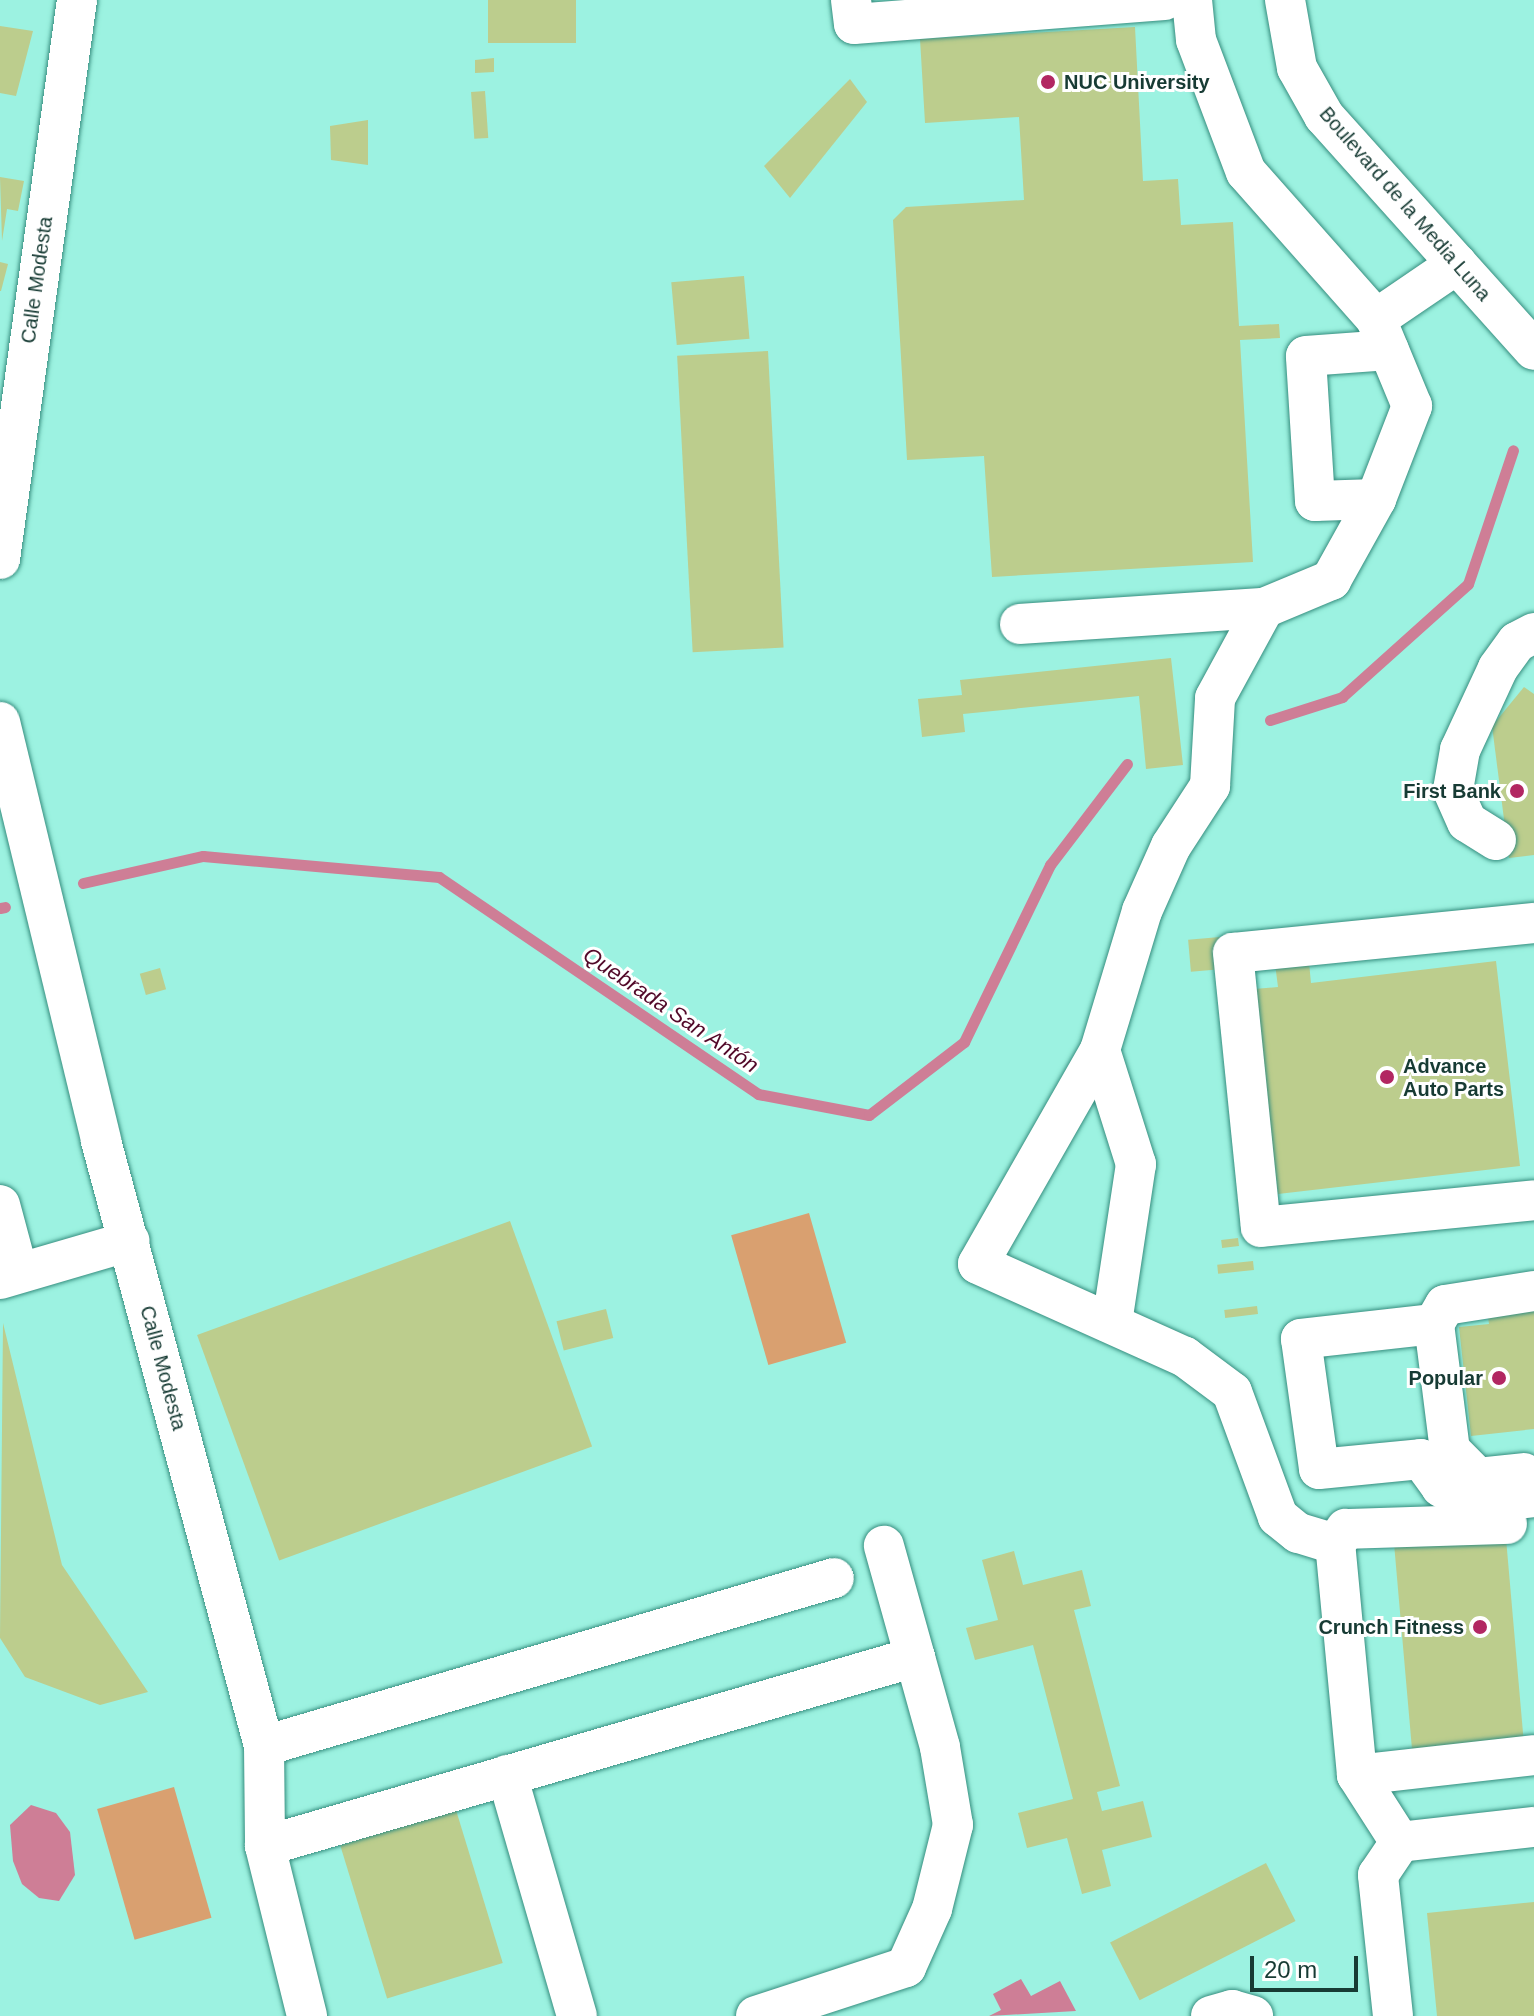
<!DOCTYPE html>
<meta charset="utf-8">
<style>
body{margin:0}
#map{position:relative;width:1534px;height:2016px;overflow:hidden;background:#9cf2e1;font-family:Arial,sans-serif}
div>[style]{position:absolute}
.green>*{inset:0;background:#d9a070;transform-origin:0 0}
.water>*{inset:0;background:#ce7e96}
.stream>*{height:11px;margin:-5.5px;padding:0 5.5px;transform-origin:5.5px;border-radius:5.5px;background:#ce7e96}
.building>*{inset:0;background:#bccd8d;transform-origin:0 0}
.roads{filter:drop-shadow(0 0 2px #368e7f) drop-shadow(0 0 2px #368e7f)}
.minor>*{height:40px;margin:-20px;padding:0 20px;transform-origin:20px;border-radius:20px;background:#fff}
.dots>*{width:22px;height:22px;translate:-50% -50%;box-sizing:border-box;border:4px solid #fff;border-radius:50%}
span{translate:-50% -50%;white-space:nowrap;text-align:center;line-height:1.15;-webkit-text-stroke:6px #fff;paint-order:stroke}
.poi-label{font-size:20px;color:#173b34;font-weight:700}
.left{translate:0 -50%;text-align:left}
.right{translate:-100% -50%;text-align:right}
.street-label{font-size:20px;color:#173b34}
.water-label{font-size:22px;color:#520929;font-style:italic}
.scale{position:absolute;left:1250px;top:1956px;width:108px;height:36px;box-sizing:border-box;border:4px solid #173b34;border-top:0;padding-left:10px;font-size:24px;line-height:28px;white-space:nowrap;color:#173b34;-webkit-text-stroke:6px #fff;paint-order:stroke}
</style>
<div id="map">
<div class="green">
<i style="left:809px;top:1213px;width:135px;height:81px;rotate:74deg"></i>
<i style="left:174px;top:1787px;width:136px;height:80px;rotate:74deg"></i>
</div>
<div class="water">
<i style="clip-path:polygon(31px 1805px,56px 1813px,70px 1832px,75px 1875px,59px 1901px,39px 1898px,22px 1884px,13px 1861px,10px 1825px)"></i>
<i style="clip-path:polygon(1021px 1979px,1031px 1996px,1060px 1981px,1076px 2011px,989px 2016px,1001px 2010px,993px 1994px)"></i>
</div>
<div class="stream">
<i style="left:1270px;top:720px;width:76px;rotate:-17.7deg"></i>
<i style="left:1342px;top:697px;width:169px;rotate:-41.9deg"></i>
<i style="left:1468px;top:584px;width:141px;rotate:-71.4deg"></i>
<i style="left:83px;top:883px;width:123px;rotate:-12.7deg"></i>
<i style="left:203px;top:856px;width:237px;rotate:5.1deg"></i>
<i style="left:439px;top:877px;width:386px;rotate:34.2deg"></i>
<i style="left:758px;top:1094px;width:113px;rotate:10.7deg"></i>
<i style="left:869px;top:1115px;width:120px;rotate:-37.5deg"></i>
<i style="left:964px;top:1042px;width:197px;rotate:-64.1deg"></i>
<i style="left:1050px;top:865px;width:127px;rotate:-52.7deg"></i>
<i style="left:0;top:908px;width:5px;rotate:-11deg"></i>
</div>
<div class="building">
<i style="left:488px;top:0;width:88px;height:43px"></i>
<i style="clip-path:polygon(0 26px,33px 31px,16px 96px,0 93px)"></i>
<i style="clip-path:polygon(1135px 27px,1143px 181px,1178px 179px,1181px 225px,1233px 222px,1239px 326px,1279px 324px,1280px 338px,1240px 340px,1253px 562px,992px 577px,984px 456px,907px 460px,893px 220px,906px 207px,1024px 200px,1019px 117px,925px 123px,920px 39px)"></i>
<i style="clip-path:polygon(494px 58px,494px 72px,475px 73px,475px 60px)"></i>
<i style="clip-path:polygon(850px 79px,867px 102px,790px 198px,764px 166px)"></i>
<i style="left:485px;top:91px;width:47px;height:14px;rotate:86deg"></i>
<i style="clip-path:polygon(368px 120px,368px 165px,331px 160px,330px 126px)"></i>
<i style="clip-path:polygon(0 177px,24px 181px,18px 211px,7px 209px,2px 241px)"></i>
<i style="clip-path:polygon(0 262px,8px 264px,1px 291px,0 291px)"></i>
<i style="left:744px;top:276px;width:63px;height:73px;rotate:85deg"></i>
<i style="left:768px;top:351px;width:297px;height:91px;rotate:87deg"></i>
<i style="clip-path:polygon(1171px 658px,1183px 765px,1146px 769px,1139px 696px,963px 714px,965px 732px,922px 737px,918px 699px,962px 695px,960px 680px)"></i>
<i style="clip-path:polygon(1524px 687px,1534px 694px,1534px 855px,1509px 858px,1492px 726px)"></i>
<i style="left:1220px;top:937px;width:32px;height:32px;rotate:85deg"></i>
<i style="clip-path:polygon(1308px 952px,1311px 983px,1496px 961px,1520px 1166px,1278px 1194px,1254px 989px,1278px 987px,1274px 956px)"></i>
<i style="left:160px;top:968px;width:22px;height:21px;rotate:74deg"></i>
<i style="left:510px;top:1221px;width:240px;height:333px;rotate:70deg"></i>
<i style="left:1238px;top:1238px;width:8px;height:17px;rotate:83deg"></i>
<i style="left:1253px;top:1261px;width:9px;height:36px;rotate:84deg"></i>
<i style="clip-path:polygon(1534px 1305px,1534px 1429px,1471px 1436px,1459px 1327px,1489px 1324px,1487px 1310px)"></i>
<i style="left:1257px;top:1306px;width:8px;height:33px;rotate:83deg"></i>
<i style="left:606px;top:1309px;width:30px;height:51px;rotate:76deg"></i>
<i style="clip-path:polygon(3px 1323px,62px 1565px,148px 1692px,100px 1705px,25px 1677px,0 1638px)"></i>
<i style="left:1505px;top:1527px;width:227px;height:112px;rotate:85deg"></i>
<i style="clip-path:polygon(1014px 1551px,1023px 1585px,1082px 1570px,1091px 1606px,1074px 1610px,1120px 1786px,1097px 1792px,1102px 1811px,1143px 1801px,1152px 1837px,1102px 1850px,1111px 1886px,1082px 1894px,1067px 1838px,1027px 1848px,1018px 1813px,1073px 1799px,1033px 1645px,975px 1660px,966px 1628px,998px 1620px,982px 1560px)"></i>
<i style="left:456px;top:1810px;width:160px;height:121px;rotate:73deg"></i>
<i style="left:1266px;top:1863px;width:65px;height:175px;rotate:63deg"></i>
<i style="clip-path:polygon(1534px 1902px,1534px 2016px,1437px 2016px,1427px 1913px)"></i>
</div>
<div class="roads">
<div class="minor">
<i style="left:851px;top:0;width:24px;rotate:83deg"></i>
<i style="left:854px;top:24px;width:311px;rotate:-4.4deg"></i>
<i style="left:1192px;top:0;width:40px;rotate:84.3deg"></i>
<i style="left:1196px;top:40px;width:141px;rotate:69.3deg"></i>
<i style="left:1246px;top:172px;width:196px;rotate:48.5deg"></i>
<i style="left:1285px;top:0;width:69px;rotate:80deg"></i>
<i style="left:1297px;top:68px;width:55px;rotate:60.6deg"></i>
<i style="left:1324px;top:116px;width:314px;rotate:48.1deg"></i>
<i style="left:1376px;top:499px;width:61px;rotate:178.1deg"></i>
<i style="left:1315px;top:501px;width:145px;rotate:-93.6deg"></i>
<i style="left:1306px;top:356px;width:83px;rotate:-4.1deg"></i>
<i style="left:0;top:559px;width:564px;rotate:-82.16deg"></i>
<i style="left:1020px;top:624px;width:245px;rotate:-3.8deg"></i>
<i style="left:0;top:722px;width:431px;rotate:76.4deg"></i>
<i style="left:101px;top:1141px;width:627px;rotate:74.92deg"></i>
<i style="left:264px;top:1746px;width:100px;rotate:89.4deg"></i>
<i style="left:265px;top:1846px;width:175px;rotate:76.1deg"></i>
<i style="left:1496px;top:840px;width:34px;rotate:-148deg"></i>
<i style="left:1467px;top:822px;width:35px;rotate:-114deg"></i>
<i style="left:1453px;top:790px;width:41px;rotate:-80.1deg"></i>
<i style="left:1460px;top:750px;width:90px;rotate:-65.1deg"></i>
<i style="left:1498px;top:668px;width:32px;rotate:-54deg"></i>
<i style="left:1517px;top:642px;width:19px;rotate:-28deg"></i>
<i style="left:1534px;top:923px;width:302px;rotate:174.3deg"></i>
<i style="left:1233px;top:953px;width:275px;rotate:84.2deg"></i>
<i style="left:1261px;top:1227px;width:274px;rotate:-5.6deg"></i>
<i style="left:1100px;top:1050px;width:120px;rotate:72.5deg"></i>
<i style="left:1136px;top:1164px;width:161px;rotate:98.6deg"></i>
<i style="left:0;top:1205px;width:69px;rotate:75deg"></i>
<i style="left:0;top:1279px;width:135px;rotate:-16.3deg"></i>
<i style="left:1534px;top:1291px;width:90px;rotate:171.1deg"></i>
<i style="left:1445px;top:1305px;width:22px;rotate:120deg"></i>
<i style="left:1434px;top:1324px;width:134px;rotate:173.6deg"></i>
<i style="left:1301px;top:1339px;width:131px;rotate:82.1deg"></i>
<i style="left:1319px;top:1469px;width:102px;rotate:-5.6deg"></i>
<i style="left:1421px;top:1459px;width:34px;rotate:54deg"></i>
<i style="left:1441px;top:1487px;width:35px;rotate:29deg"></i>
<i style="left:1472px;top:1504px;width:62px;rotate:-6.4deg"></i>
<i style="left:1434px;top:1324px;width:127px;rotate:82.8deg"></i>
<i style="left:1450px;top:1450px;width:40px;rotate:45deg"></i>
<i style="left:1478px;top:1478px;width:46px;rotate:-6.2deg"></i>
<i style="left:1335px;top:1544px;width:39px;rotate:-163deg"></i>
<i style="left:1298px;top:1533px;width:26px;rotate:-141deg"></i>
<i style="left:1278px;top:1517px;width:133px;rotate:-110.2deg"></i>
<i style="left:1232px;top:1392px;width:59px;rotate:-143.3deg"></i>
<i style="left:1185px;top:1357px;width:227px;rotate:-155.8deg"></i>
<i style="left:978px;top:1264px;width:246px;rotate:-60.3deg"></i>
<i style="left:1100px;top:1050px;width:145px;rotate:-73.2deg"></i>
<i style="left:1142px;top:911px;width:71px;rotate:-66deg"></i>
<i style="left:1171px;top:846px;width:72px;rotate:-57deg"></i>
<i style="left:1210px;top:786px;width:88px;rotate:-86.7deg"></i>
<i style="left:1215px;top:698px;width:102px;rotate:-61.4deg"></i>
<i style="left:1264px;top:608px;width:73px;rotate:-22.7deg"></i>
<i style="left:1331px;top:580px;width:93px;rotate:-60.9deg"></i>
<i style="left:1376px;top:499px;width:100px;rotate:-68.8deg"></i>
<i style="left:1412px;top:406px;width:94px;rotate:-112.5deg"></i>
<i style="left:1376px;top:319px;width:98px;rotate:-34.2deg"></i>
<i style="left:264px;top:1746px;width:594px;rotate:-16.42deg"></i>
<i style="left:507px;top:1775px;width:251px;rotate:73.8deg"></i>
<i style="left:1357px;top:1775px;width:178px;rotate:-6.4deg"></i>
<i style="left:1400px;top:1842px;width:80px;rotate:-122.7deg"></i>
<i style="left:1357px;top:1775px;width:232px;rotate:-95.4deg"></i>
<i style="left:1335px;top:1544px;width:19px;rotate:-54deg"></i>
<i style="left:1346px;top:1529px;width:161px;rotate:-1.8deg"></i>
<i style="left:265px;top:1846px;width:677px;rotate:-16.21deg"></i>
<i style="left:756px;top:2016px;width:158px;rotate:-18.1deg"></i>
<i style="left:906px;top:1967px;width:64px;rotate:-65.9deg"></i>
<i style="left:932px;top:1909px;width:87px;rotate:-76deg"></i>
<i style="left:953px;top:1825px;width:79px;rotate:-99.5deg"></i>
<i style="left:940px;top:1747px;width:209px;rotate:-105.6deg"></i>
<i style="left:1211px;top:2016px;width:22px;rotate:-16deg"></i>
<i style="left:1232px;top:2010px;width:22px;rotate:16deg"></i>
<i style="left:1393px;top:2016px;width:142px;rotate:-96.1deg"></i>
<i style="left:1378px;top:1875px;width:40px;rotate:-56deg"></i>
<i style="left:1400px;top:1842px;width:135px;rotate:-6.4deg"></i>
</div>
</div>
<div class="dots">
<i style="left:1048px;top:82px;background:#b22762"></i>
<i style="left:1517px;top:791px;background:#b22762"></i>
<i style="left:1387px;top:1077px;background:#b22762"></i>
<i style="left:1499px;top:1378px;background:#b22762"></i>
<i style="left:1480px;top:1627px;background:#b22762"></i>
</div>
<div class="poi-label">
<span class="left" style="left:1064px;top:82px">NUC University</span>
<span class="right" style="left:1501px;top:791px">First Bank</span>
<span class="left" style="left:1403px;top:1078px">Advance<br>Auto Parts</span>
<span class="right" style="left:1483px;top:1378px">Popular</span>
<span class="right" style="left:1464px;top:1627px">Crunch Fitness</span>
</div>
<div class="street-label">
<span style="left:1405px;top:204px;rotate:49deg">Boulevard de la Media Luna</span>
<span style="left:37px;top:280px;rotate:-82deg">Calle Modesta</span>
<span style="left:163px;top:1368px;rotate:75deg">Calle Modesta</span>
</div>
<div class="water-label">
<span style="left:671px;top:1010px;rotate:34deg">Quebrada San Antón</span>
</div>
<div class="scale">20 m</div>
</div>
